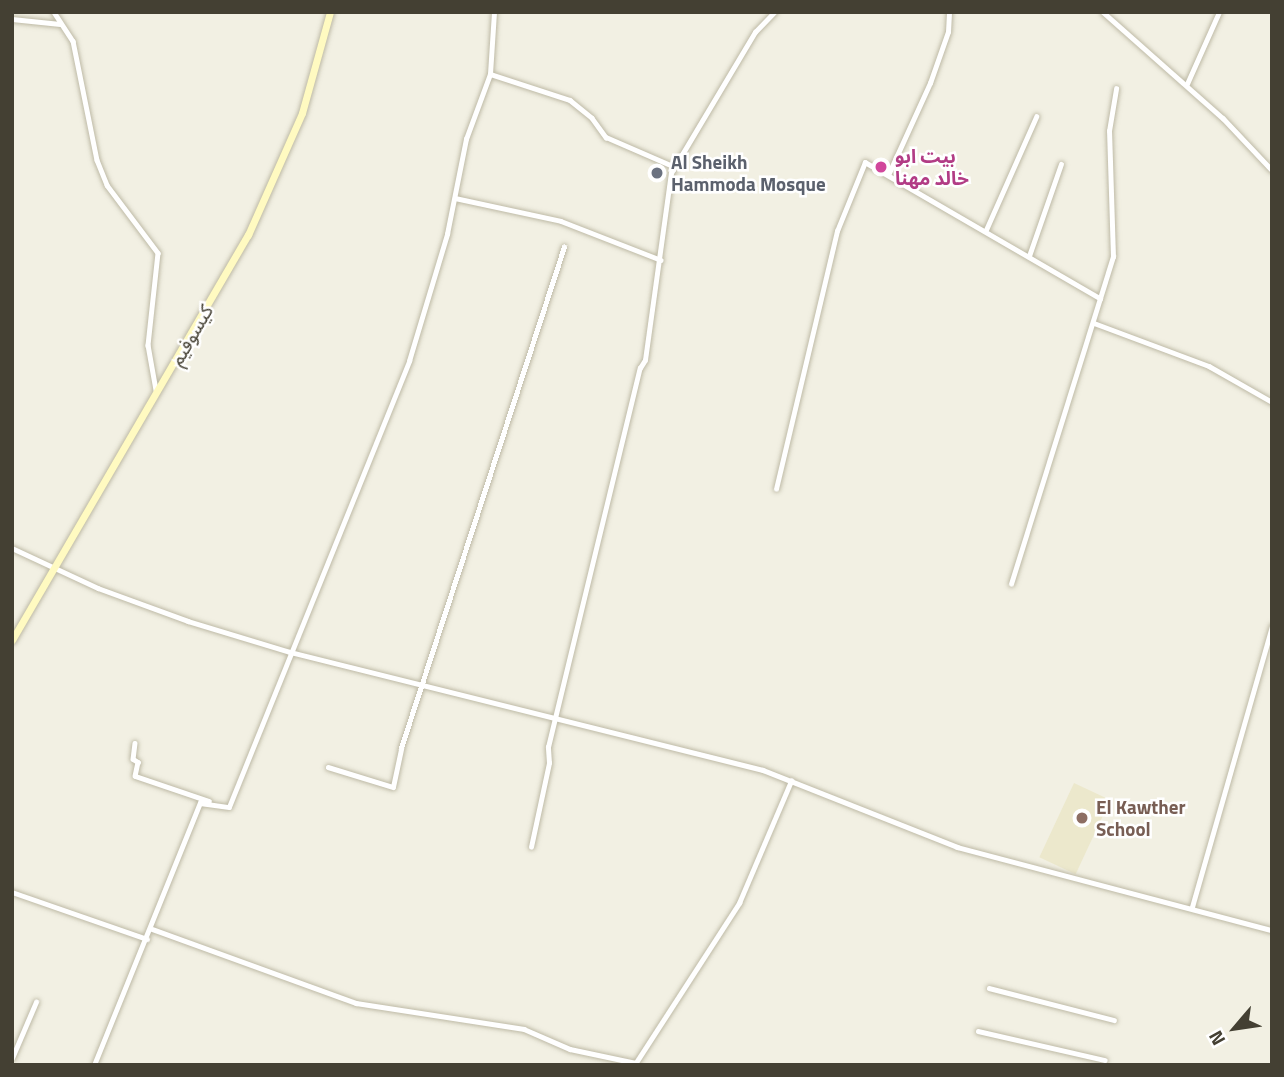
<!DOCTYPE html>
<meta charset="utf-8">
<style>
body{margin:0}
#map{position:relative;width:1284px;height:1077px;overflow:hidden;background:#f2f0e3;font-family:"Titillium Web","Noto Sans Arabic",sans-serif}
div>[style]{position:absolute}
.education>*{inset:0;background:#ece8cc;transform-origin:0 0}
.roads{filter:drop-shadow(0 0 2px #bebaa6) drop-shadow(0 0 2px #bebaa6)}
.street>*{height:4.5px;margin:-2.25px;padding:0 2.25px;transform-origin:2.25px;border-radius:2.25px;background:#fff}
.secondary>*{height:7px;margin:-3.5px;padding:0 3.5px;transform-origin:3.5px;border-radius:3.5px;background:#fffac1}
.dots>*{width:19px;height:19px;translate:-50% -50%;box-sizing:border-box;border:4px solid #fff;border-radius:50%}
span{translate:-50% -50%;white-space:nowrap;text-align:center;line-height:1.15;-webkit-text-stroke:5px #fff;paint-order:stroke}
.hotel-label{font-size:19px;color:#b23c85;font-weight:700}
.left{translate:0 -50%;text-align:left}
.worship-label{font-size:19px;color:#5b616d;font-weight:700}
.street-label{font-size:19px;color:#444033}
.education-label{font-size:19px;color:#785e54;font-weight:700}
.frame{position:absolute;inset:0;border:14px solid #444033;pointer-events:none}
.north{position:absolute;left:1200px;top:993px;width:70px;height:70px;-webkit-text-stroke:5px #fff;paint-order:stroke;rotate:241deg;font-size:19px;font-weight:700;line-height:28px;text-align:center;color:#444033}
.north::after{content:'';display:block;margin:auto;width:24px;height:32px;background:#444033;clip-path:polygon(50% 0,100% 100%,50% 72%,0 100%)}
</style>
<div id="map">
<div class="education">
<i style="left:1074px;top:783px;width:40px;height:82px;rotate:25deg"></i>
</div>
<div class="roads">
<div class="street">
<i style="left:54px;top:12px;width:35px;rotate:57deg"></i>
<i style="left:73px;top:41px;width:121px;rotate:78.6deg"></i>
<i style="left:97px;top:160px;width:27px;rotate:68deg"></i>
<i style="left:107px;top:185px;width:85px;rotate:53.1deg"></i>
<i style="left:158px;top:253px;width:93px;rotate:96.2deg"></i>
<i style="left:148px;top:345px;width:46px;rotate:79.9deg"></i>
<i style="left:1103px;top:12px;width:160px;rotate:41.5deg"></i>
<i style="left:1223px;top:118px;width:71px;rotate:46.7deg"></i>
<i style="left:12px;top:19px;width:48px;rotate:5.9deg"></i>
<i style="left:490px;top:74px;width:84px;rotate:18deg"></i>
<i style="left:570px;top:100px;width:28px;rotate:39deg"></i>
<i style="left:592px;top:118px;width:24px;rotate:54deg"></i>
<i style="left:606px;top:137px;width:73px;rotate:23.4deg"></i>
<i style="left:1187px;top:84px;width:79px;rotate:-66deg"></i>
<i style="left:889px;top:173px;width:99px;rotate:-65.5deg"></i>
<i style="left:930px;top:83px;width:54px;rotate:-70.6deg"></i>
<i style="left:948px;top:32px;width:20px;rotate:-87deg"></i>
<i style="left:455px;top:198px;width:108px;rotate:12.2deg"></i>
<i style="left:561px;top:221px;width:107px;rotate:21.3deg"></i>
<i style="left:986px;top:230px;width:124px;rotate:-66.1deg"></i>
<i style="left:1029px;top:256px;width:97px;rotate:-70.8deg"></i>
<i style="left:1094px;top:323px;width:123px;rotate:20.5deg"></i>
<i style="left:1209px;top:366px;width:73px;rotate:29.7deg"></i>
<i style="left:776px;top:489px;width:265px;rotate:-76.7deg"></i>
<i style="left:837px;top:231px;width:74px;rotate:-67.9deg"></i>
<i style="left:865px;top:162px;width:272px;rotate:30.1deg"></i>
<i style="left:12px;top:548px;width:95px;rotate:24.9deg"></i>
<i style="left:98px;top:588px;width:96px;rotate:20.1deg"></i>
<i style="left:188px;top:621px;width:107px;rotate:16.9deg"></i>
<i style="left:290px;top:652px;width:487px;rotate:14deg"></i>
<i style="left:763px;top:770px;width:209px;rotate:21.6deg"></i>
<i style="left:957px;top:847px;width:326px;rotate:14.8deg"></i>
<i style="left:1011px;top:584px;width:343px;rotate:-72.7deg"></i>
<i style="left:1113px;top:257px;width:126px;rotate:-91.8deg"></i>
<i style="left:1109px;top:131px;width:43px;rotate:-80.5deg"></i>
<i style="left:135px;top:743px;width:16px;rotate:97deg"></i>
<i style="left:133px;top:759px;width:6px;rotate:31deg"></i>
<i style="left:138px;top:762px;width:14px;rotate:102deg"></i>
<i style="left:135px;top:776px;width:78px;rotate:18.7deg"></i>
<i style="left:328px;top:767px;width:68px;rotate:17.1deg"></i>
<i style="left:393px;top:787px;width:40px;rotate:-78deg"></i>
<i style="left:401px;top:748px;width:527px;rotate:-71.98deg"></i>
<i style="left:531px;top:847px;width:86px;rotate:-77.9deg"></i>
<i style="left:549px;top:763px;width:16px;rotate:-94deg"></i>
<i style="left:548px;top:747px;width:390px;rotate:-76.4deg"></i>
<i style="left:640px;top:368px;width:9px;rotate:-58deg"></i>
<i style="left:645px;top:360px;width:189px;rotate:-82.1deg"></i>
<i style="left:671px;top:173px;width:164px;rotate:-59.2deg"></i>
<i style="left:755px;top:32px;width:28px;rotate:-46deg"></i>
<i style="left:12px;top:892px;width:143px;rotate:19.2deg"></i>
<i style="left:1192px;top:907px;width:292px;rotate:-74.1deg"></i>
<i style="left:152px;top:929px;width:217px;rotate:19.9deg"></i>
<i style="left:356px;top:1003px;width:170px;rotate:8.8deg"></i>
<i style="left:524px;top:1029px;width:50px;rotate:23.5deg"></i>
<i style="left:570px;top:1049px;width:67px;rotate:12deg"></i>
<i style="left:989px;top:988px;width:129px;rotate:14.4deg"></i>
<i style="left:978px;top:1031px;width:130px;rotate:12.9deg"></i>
<i style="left:12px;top:1058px;width:61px;rotate:-66.8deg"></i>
<i style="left:635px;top:1064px;width:192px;rotate:-57.1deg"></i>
<i style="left:739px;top:903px;width:133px;rotate:-66.9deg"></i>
<i style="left:94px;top:1065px;width:283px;rotate:-68deg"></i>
<i style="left:200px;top:803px;width:29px;rotate:8deg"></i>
<i style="left:229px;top:807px;width:481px;rotate:-68deg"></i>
<i style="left:409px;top:361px;width:133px;rotate:-73.3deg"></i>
<i style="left:447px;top:234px;width:97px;rotate:-78.7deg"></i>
<i style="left:466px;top:139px;width:69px;rotate:-69.7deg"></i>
<i style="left:490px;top:74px;width:62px;rotate:-86.3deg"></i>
</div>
<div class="secondary">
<i style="left:12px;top:640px;width:469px;rotate:-59.8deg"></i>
<i style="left:248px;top:235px;width:133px;rotate:-66.1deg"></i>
<i style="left:302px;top:113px;width:105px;rotate:-74.5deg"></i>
</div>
</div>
<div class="dots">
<i style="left:881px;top:167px;background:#d1479c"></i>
<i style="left:657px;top:173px;background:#6b7280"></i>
<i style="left:1082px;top:818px;background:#8d6e63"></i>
</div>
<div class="hotel-label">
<span class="left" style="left:895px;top:167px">بيت ابو<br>خالد مهنا</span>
</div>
<div class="worship-label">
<span class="left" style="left:671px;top:173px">Al Sheikh<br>Hammoda Mosque</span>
</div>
<div class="street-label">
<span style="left:191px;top:335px;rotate:-60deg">كيسوفيم</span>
</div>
<div class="education-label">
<span class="left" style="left:1096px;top:818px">El Kawther<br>School</span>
</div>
<div class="frame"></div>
<div class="north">N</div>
</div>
